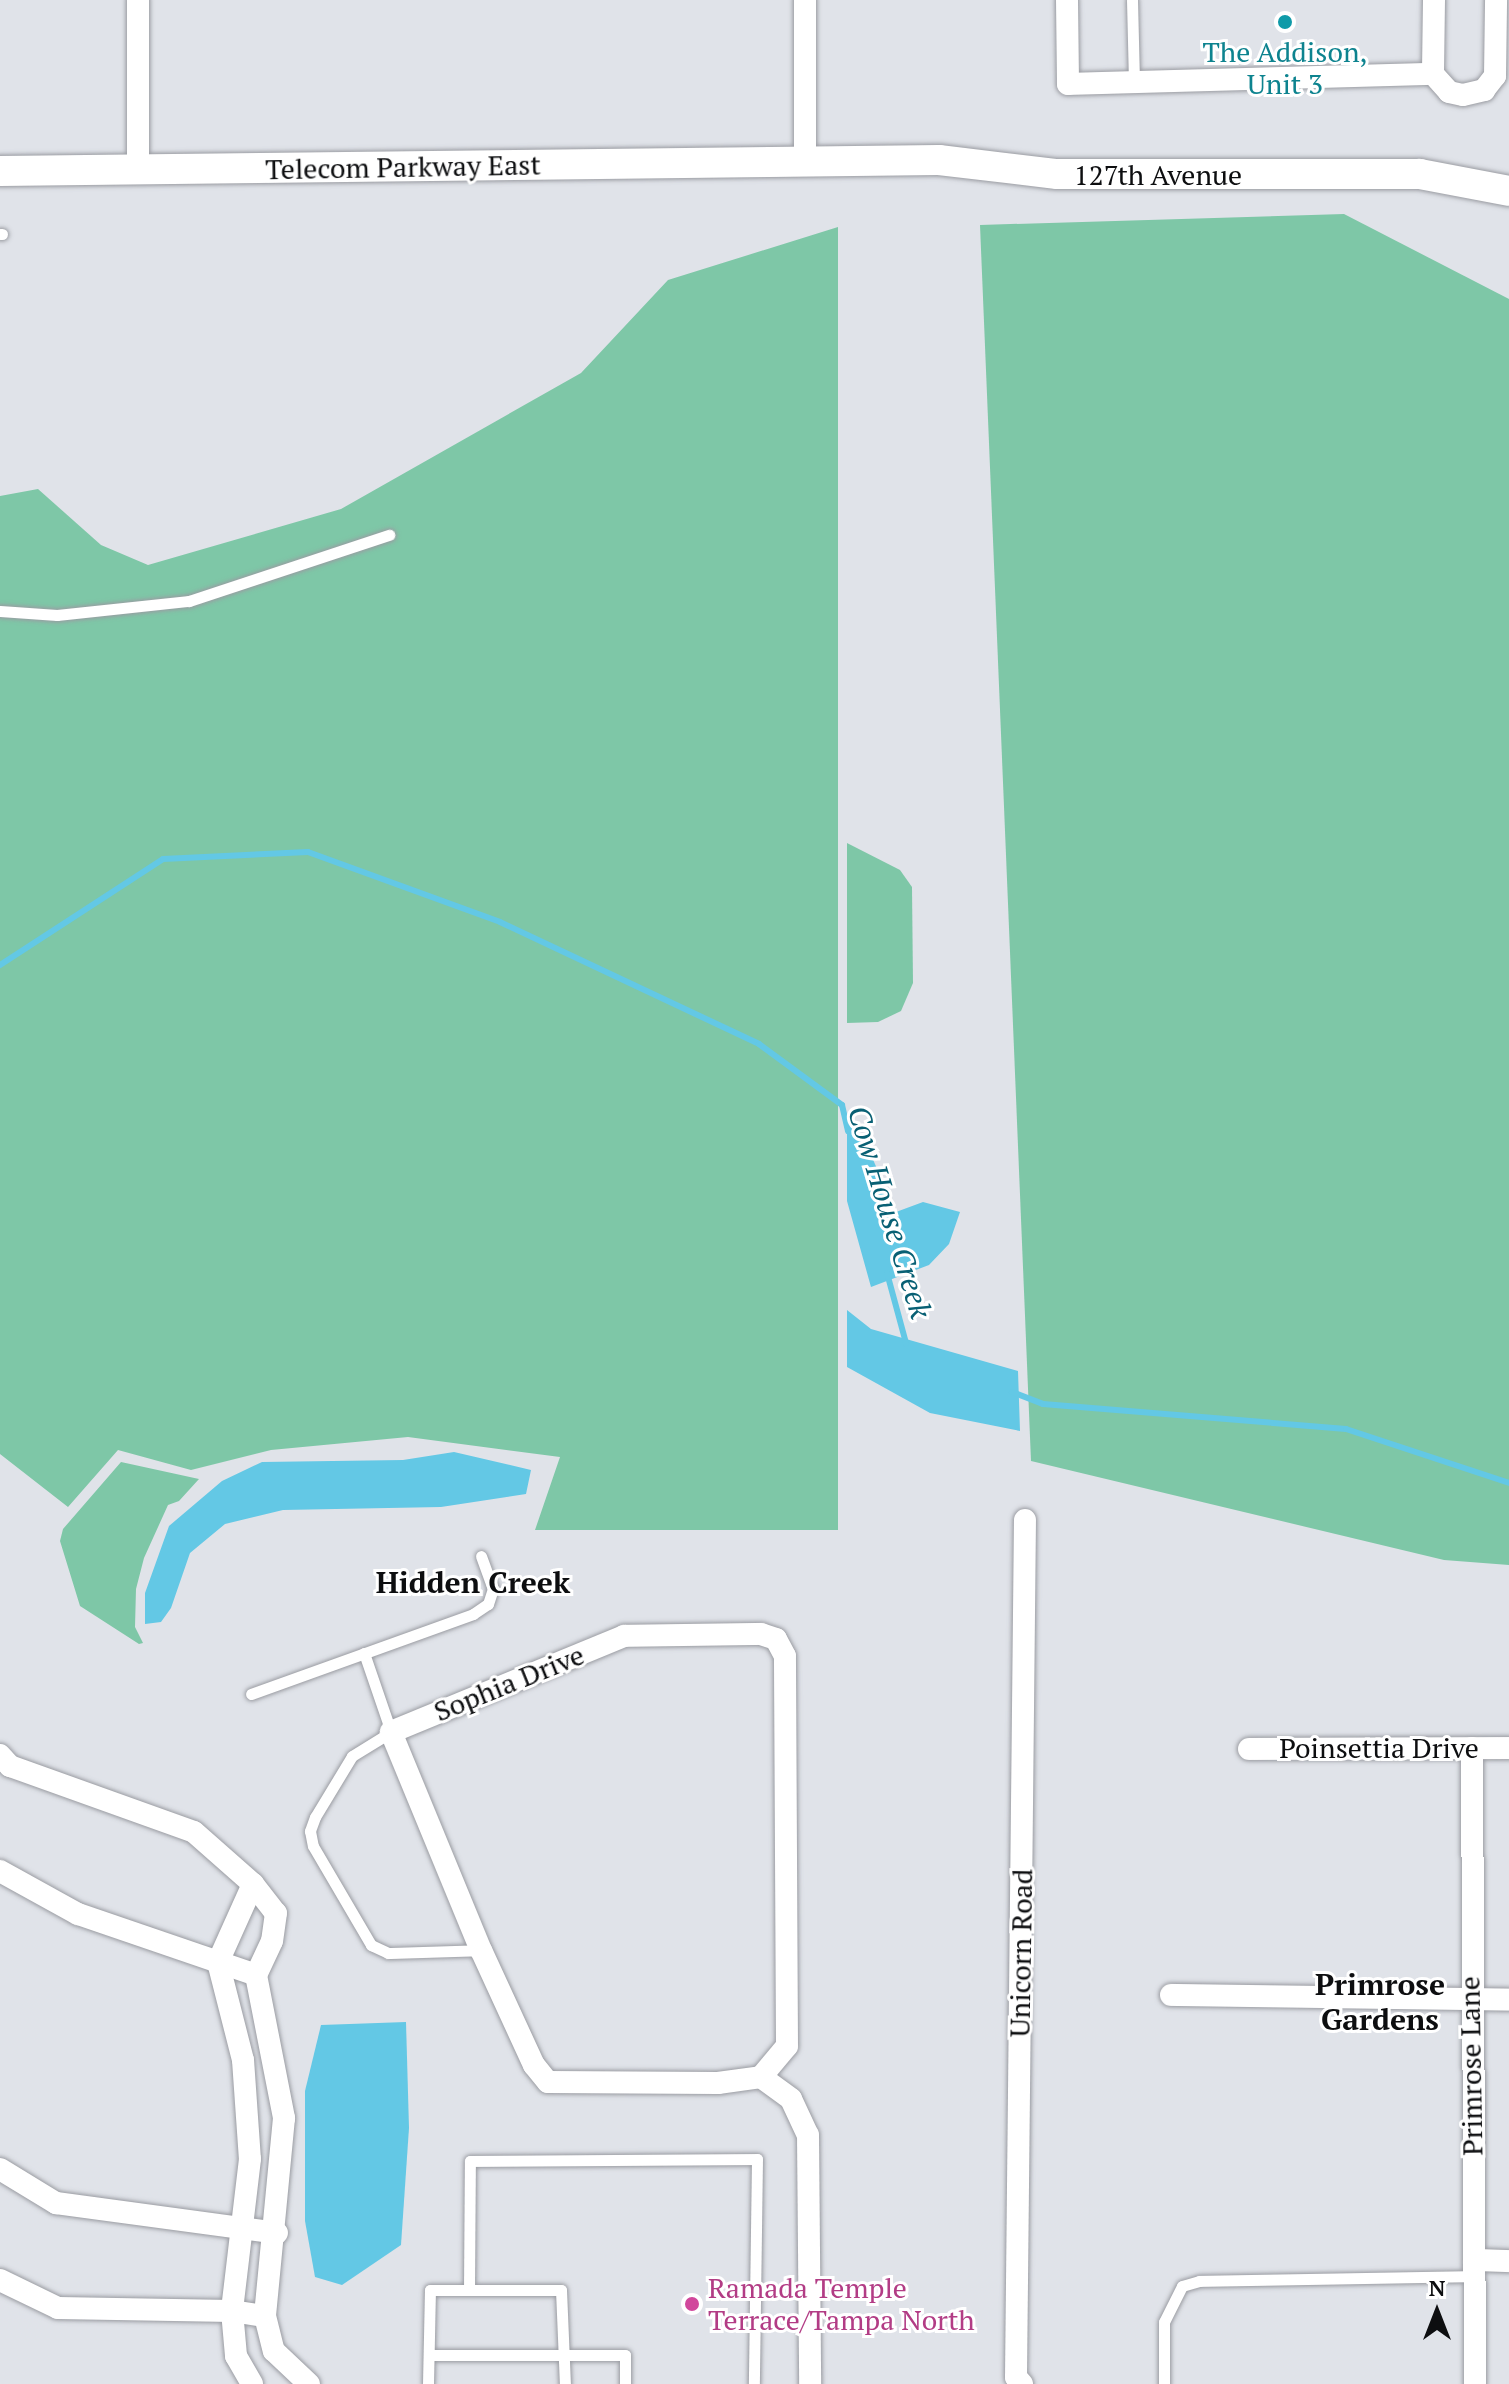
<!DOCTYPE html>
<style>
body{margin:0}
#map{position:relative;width:1509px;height:2384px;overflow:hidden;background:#e0e3e9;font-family:"PT Serif",serif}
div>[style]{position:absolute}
.green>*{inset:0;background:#7ec7a7}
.water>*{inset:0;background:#63c8e5}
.stream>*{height:6px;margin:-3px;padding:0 3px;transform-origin:3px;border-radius:3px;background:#63c8e5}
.roads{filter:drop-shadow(0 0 2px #9a9ca2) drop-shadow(0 0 2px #9a9ca2)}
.lane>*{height:11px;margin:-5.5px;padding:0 5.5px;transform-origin:5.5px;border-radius:5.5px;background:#fff}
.street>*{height:22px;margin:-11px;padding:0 11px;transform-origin:11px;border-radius:11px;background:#fff}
.secondary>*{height:30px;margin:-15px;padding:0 15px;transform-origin:15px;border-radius:15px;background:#fff}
.dots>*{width:22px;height:22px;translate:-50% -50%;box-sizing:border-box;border:4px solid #fff;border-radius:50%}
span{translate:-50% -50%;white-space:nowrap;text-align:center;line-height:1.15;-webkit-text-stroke:6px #fff;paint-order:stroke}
.culture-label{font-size:28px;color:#0d838f}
.street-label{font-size:28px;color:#0d0e10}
.hotel-label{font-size:28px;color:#b23c85}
.left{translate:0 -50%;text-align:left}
.water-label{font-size:30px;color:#086074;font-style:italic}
.neighbourhood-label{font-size:30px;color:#0d0e10;font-weight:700}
.north{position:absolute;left:1397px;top:2272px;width:80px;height:80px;-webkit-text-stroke:6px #fff;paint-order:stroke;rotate:0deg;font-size:22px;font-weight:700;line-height:32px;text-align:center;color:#0d0e10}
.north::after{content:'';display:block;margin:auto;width:28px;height:36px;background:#0d0e10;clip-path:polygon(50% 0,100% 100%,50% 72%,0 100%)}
</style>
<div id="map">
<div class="green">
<i style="clip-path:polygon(1344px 214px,1509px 299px,1509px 1565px,1444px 1560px,1031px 1461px,980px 225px)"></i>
<i style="clip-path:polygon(838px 227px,838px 1530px,535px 1530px,560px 1457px,408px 1437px,271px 1450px,191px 1470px,118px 1450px,68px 1507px,0 1454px,0 496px,38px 489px,101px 545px,148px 565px,341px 509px,581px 373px,668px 280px)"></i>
<i style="clip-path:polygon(847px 843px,900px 870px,912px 887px,913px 983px,901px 1011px,878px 1022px,847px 1023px)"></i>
<i style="clip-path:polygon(121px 1462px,199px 1479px,179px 1501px,168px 1505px,144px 1558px,136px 1589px,135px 1627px,143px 1643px,139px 1644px,80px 1606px,60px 1541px,63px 1529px)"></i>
</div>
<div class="water">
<i style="clip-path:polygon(847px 1116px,864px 1139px,896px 1212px,923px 1202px,960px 1212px,949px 1244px,929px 1265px,871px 1287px,847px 1201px)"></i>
<i style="clip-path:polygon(847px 1310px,871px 1329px,1018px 1371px,1020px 1431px,930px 1413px,847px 1367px)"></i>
<i style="clip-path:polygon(454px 1452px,531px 1470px,526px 1494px,441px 1507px,283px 1510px,225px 1524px,190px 1553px,171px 1608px,161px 1622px,145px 1624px,145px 1593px,169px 1526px,222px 1481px,262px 1462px,403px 1460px)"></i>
<i style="clip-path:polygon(406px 2022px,409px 2128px,401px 2245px,342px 2285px,315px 2277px,305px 2221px,305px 2091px,321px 2025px)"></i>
</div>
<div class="stream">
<i style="left:0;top:965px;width:194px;rotate:-33deg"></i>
<i style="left:163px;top:859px;width:145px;rotate:-2.8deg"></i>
<i style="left:308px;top:852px;width:204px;rotate:20deg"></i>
<i style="left:500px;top:922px;width:286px;rotate:25.2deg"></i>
<i style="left:759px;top:1044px;width:103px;rotate:36.3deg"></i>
<i style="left:842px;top:1105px;width:27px;rotate:77deg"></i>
<i style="left:887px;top:1273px;width:73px;rotate:74.8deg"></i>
<i style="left:1012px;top:1392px;width:33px;rotate:21deg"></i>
<i style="left:1043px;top:1404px;width:304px;rotate:4.7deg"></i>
<i style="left:1346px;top:1429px;width:172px;rotate:18.3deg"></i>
</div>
<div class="roads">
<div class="lane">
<i style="left:1132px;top:0;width:83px;rotate:88.6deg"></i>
<i style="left:0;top:234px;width:2px"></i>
<i style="left:0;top:611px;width:57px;rotate:4deg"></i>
<i style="left:57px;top:615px;width:133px;rotate:-6.1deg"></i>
<i style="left:189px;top:601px;width:211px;rotate:-18.3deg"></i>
<i style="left:364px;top:1653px;width:83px;rotate:71.1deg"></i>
<i style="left:391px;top:1732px;width:46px;rotate:148.4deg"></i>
<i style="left:352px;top:1756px;width:71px;rotate:121.2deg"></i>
<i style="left:315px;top:1817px;width:15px;rotate:110deg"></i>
<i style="left:310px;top:1831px;width:15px;rotate:79deg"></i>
<i style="left:313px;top:1846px;width:115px;rotate:59.6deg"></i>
<i style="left:371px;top:1945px;width:19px;rotate:25deg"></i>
<i style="left:388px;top:1953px;width:93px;rotate:-1.8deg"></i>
<i style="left:251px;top:1694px;width:236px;rotate:-19.8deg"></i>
<i style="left:473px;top:1614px;width:18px;rotate:-34deg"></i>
<i style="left:488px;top:1604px;width:16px;rotate:-72deg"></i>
<i style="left:493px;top:1589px;width:35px;rotate:-110deg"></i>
<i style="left:469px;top:2290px;width:129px;rotate:-89.6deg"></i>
<i style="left:470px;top:2161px;width:287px;rotate:-0.4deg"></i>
<i style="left:757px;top:2159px;width:225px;rotate:90.8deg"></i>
<i style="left:429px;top:2355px;width:196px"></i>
<i style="left:625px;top:2355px;width:29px;rotate:90deg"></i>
<i style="left:428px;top:2384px;width:94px;rotate:-88.8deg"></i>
<i style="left:430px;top:2290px;width:131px"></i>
<i style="left:561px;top:2290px;width:94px;rotate:87.6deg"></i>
<i style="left:1164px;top:2384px;width:62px;rotate:-90deg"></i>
<i style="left:1164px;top:2322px;width:40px;rotate:-63.4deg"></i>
<i style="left:1182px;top:2286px;width:18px;rotate:-16deg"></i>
<i style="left:1199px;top:2281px;width:275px;rotate:-1deg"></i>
</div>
<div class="street">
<i style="left:138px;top:0;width:171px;rotate:90deg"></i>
<i style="left:805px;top:0;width:162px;rotate:90deg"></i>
<i style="left:1067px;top:0;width:84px;rotate:89.3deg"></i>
<i style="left:1068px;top:84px;width:365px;rotate:-1.6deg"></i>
<i style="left:1434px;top:0;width:74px;rotate:90.8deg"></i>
<i style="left:1433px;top:74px;width:24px;rotate:48deg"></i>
<i style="left:1449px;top:92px;width:14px;rotate:12deg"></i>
<i style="left:1463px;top:95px;width:22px;rotate:-13deg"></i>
<i style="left:1484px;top:90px;width:18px;rotate:-52deg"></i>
<i style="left:1495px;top:76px;width:76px;rotate:-89.2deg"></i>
<i style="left:1472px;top:1748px;width:636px;rotate:89.73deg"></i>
<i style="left:1249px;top:1749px;width:260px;rotate:-0.2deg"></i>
<i style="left:0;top:1755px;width:15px;rotate:48deg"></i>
<i style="left:10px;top:1766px;width:195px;rotate:19.7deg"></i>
<i style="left:194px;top:1832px;width:79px;rotate:41.4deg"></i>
<i style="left:253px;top:1884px;width:37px;rotate:52deg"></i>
<i style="left:276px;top:1913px;width:28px;rotate:98deg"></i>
<i style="left:272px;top:1941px;width:38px;rotate:115deg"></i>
<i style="left:256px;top:1975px;width:146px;rotate:78.9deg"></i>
<i style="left:284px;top:2118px;width:199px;rotate:95.5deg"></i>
<i style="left:265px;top:2316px;width:36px;rotate:76deg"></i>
<i style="left:274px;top:2351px;width:48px;rotate:43.3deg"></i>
<i style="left:0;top:1871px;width:89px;rotate:28.9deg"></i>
<i style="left:78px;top:1914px;width:188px;rotate:18.9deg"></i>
<i style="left:218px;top:1962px;width:101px;rotate:75.7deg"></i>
<i style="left:243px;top:2060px;width:99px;rotate:86deg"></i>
<i style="left:250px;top:2159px;width:153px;rotate:96.8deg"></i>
<i style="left:232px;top:2311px;width:45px;rotate:84.9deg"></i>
<i style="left:236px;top:2356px;width:32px;rotate:60deg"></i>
<i style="left:218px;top:1962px;width:85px;rotate:-65.8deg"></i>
<i style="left:1171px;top:1995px;width:338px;rotate:0.8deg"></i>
<i style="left:761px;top:2077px;width:40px;rotate:-50deg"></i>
<i style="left:787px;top:2046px;width:390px;rotate:-90.3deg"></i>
<i style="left:785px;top:1656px;width:19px;rotate:-118deg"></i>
<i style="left:776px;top:1639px;width:16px;rotate:-162deg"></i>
<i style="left:761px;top:1634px;width:137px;rotate:179.2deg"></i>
<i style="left:624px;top:1636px;width:252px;rotate:157.6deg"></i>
<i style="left:391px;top:1732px;width:236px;rotate:67.6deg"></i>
<i style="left:481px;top:1950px;width:127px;rotate:65.3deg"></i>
<i style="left:534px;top:2065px;width:22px;rotate:51deg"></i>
<i style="left:548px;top:2082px;width:170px;rotate:0.3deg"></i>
<i style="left:718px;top:2083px;width:43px;rotate:-7.9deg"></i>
<i style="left:761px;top:2077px;width:37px;rotate:36deg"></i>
<i style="left:791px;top:2099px;width:40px;rotate:65deg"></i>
<i style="left:808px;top:2135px;width:249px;rotate:89.5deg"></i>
<i style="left:0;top:2169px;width:66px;rotate:31.3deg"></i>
<i style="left:56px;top:2203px;width:223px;rotate:7.7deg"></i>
<i style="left:1474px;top:2260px;width:35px;rotate:2deg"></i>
<i style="left:0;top:2280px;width:64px;rotate:25.8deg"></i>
<i style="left:58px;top:2308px;width:174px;rotate:1deg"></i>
<i style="left:232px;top:2311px;width:33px;rotate:9deg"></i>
<i style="left:1022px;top:2384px;width:9px;rotate:-131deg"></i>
<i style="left:1016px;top:2377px;width:857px;rotate:-89.4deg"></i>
</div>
<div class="secondary">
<i style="left:0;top:171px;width:939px;rotate:-0.67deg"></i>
<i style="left:939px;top:160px;width:119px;rotate:6.8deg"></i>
<i style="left:1057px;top:174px;width:363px"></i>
<i style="left:1420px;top:174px;width:91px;rotate:10.8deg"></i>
</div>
</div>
<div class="dots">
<i style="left:1285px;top:22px;background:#0f9aa8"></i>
<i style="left:692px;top:2304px;background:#d1479c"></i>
</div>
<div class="culture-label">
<span style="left:1285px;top:68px">The Addison,<br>Unit 3</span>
</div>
<div class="street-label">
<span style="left:403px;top:167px;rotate:-1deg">Telecom Parkway East</span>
<span style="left:1158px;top:175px">127th Avenue</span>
<span style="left:509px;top:1683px;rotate:-22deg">Sophia Drive</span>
<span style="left:1379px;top:1748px">Poinsettia Drive</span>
<span style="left:1021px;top:1953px;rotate:-89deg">Unicorn Road</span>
<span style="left:1471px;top:2066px;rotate:-91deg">Primrose Lane</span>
</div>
<div class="hotel-label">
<span class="left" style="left:708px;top:2304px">Ramada Temple<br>Terrace/Tampa North</span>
</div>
<div class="water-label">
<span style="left:890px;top:1212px;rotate:73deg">Cow House Creek</span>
</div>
<div class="neighbourhood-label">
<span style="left:473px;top:1582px">Hidden Creek</span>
<span style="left:1380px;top:2001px">Primrose<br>Gardens</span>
</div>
<div class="north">N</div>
</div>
